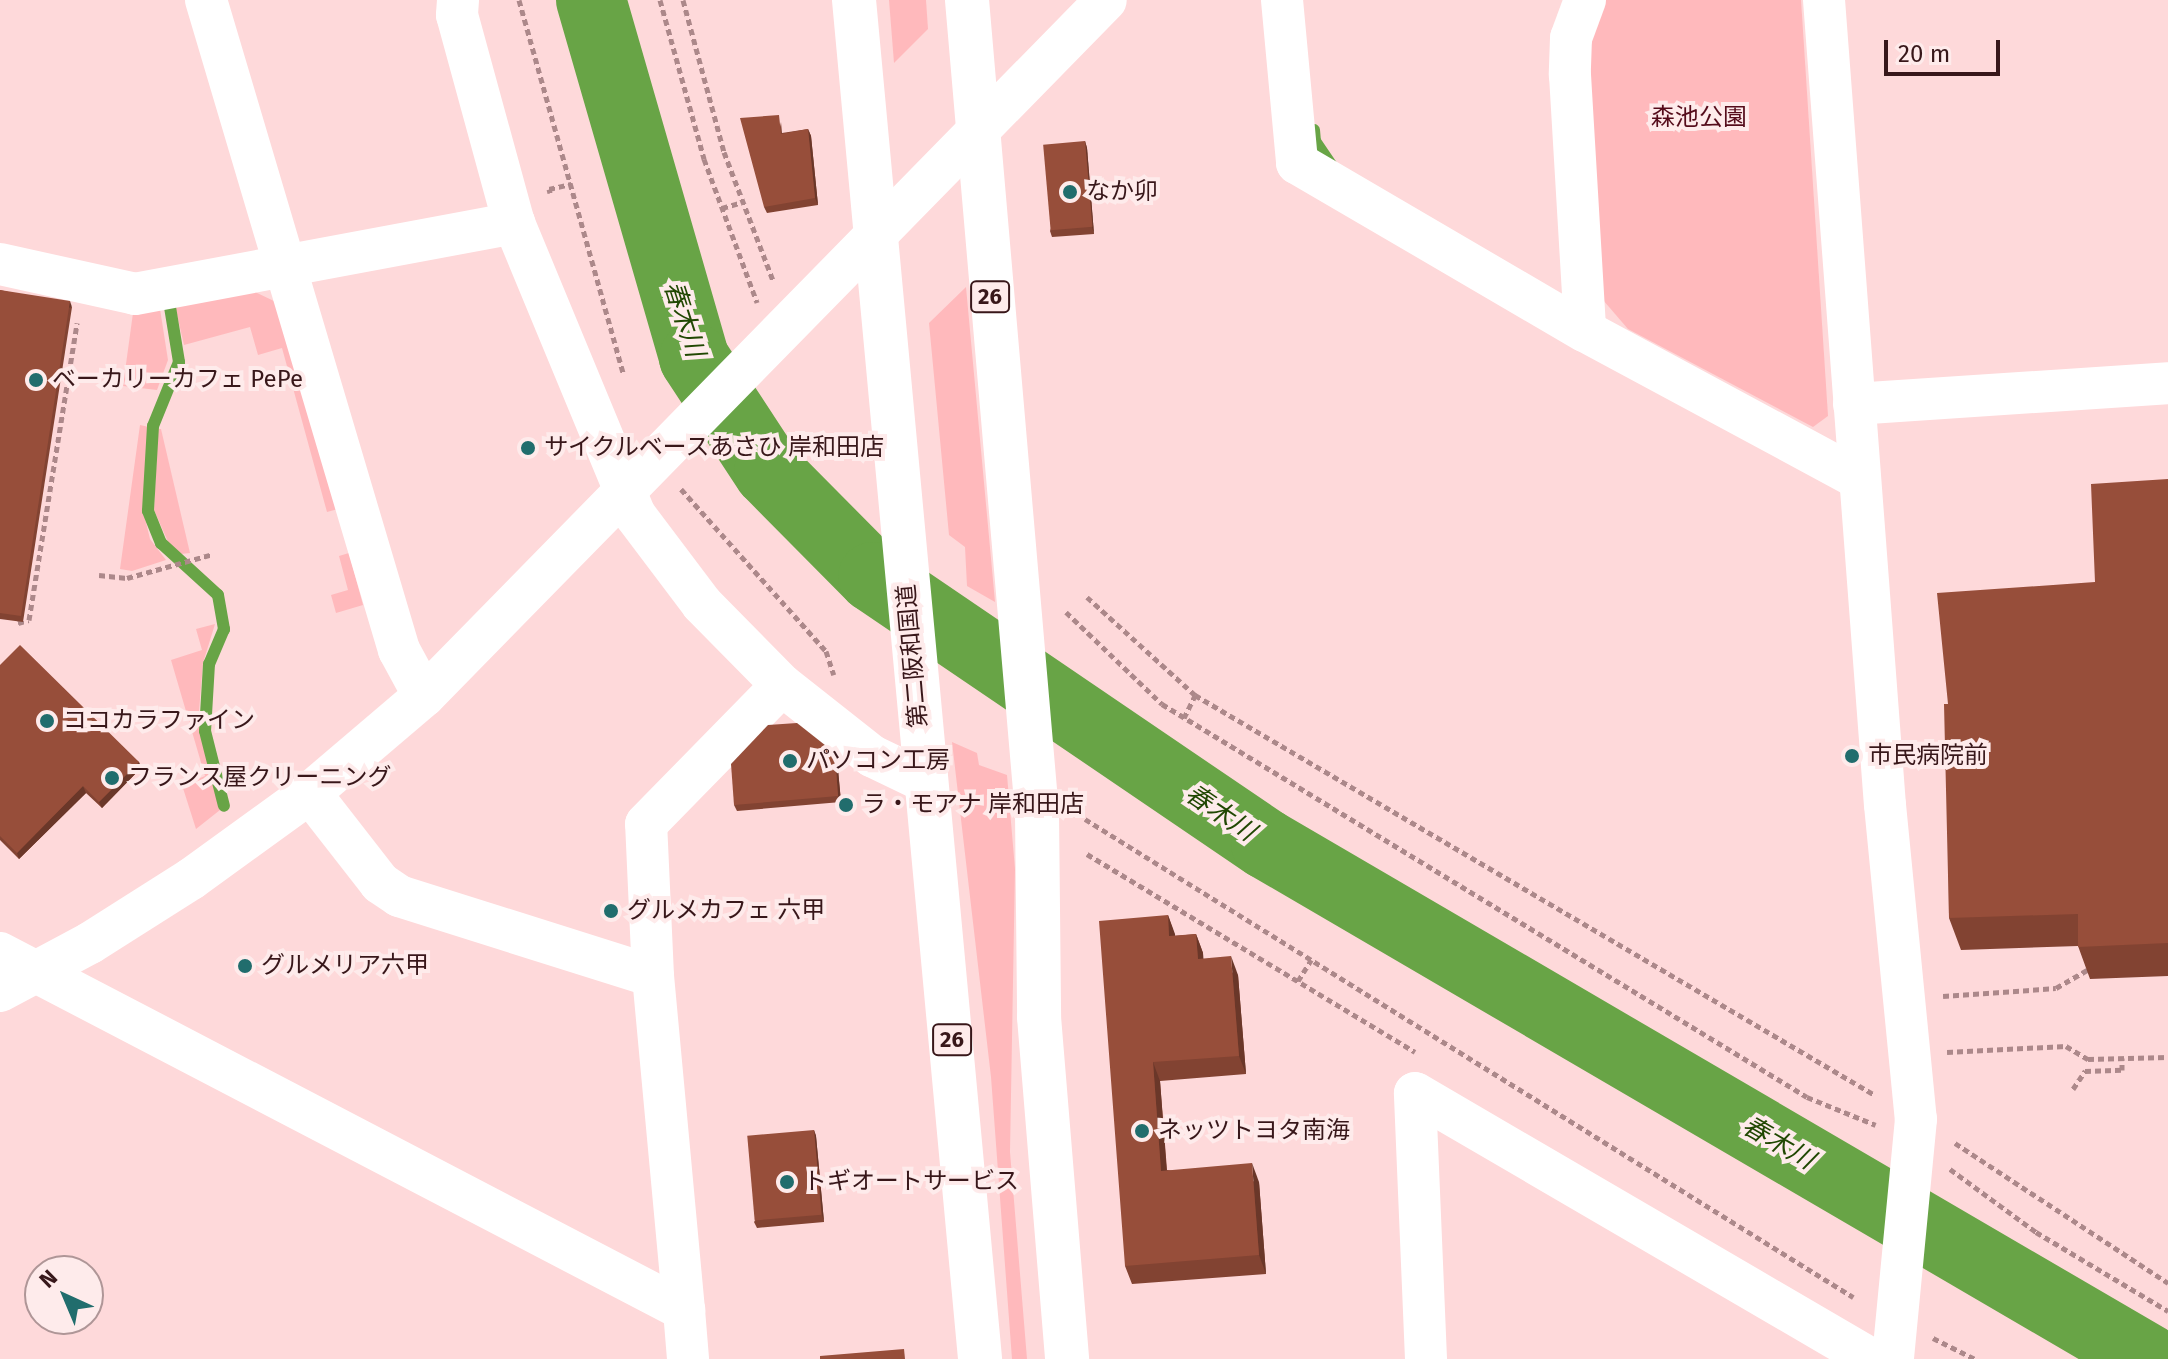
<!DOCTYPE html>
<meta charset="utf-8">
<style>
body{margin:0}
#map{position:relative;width:2168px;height:1359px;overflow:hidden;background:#fed9da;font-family:"Fira Sans","Noto Sans JP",sans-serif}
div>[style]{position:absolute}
.green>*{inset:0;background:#ffb9bc}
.stream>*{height:12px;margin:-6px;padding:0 6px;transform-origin:6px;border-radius:6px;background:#68a446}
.river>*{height:70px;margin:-35px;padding:0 35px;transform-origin:35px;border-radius:35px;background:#68a446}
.path>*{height:5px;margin-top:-2.5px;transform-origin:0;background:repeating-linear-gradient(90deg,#ac888a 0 6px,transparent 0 10px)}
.minor>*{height:42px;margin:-21px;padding:0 21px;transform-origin:21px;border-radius:21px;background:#fff}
.highway>*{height:44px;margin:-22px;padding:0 22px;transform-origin:22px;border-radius:22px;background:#fff}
.wall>*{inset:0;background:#824332}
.shaded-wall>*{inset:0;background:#6a3729;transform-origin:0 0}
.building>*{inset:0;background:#974e3a;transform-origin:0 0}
.dots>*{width:22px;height:22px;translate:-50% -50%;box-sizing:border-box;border:4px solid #feebeb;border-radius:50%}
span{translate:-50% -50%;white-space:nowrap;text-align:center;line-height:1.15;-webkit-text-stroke:8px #feebeb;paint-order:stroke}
.shield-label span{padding:2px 6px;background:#feebeb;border:2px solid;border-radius:6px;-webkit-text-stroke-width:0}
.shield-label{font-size:22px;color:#38171a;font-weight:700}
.park-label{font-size:24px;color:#550c1b}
.poi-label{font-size:24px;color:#38171a}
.left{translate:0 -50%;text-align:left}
.street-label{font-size:24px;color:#38171a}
.water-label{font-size:26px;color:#214803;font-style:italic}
.north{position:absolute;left:24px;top:1255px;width:80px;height:80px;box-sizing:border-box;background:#feebeb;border:2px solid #af9697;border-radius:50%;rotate:316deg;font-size:22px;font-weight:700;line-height:32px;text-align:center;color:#38171a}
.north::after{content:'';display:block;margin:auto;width:28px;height:36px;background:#216d6d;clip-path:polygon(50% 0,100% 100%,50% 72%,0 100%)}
.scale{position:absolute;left:1884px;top:40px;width:116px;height:36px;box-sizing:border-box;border:4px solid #38171a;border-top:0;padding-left:10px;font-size:24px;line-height:28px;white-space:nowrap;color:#38171a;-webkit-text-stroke:6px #feebeb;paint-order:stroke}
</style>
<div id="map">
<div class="green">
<i style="clip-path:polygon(889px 0,926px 0,928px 29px,894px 63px)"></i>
<i style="clip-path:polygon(1597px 0,1801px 0,1828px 416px,1813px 427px,1628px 329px,1603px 300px,1587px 34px)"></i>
<i style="clip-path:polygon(966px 287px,995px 602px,967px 586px,965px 547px,949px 535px,929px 323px)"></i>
<i style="clip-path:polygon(249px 289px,276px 302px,338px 509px,327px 512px,282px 348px,258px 355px,250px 327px,184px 345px,175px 306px)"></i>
<i style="clip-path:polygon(160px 309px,168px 360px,157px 390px,123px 386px,133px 313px)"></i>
<i style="clip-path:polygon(140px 425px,149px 427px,143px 510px,150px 539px,166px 560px,132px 571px,120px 569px)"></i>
<i style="clip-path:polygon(158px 429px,161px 429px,190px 553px,181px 554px,169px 544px,154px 510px)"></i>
<i style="clip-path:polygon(349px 553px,363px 605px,336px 613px,331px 595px,348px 590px,339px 556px)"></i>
<i style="clip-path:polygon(215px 624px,203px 663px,198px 723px,220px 810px,196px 829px,182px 785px,205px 776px,171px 660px,202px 650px,196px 629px)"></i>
<i style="clip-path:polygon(952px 742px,977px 753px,979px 765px,1007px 775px,1015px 869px,1010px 1152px,1027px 1359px,1012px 1359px,991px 1077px)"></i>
</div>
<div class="stream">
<i style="left:1314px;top:130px;width:11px;rotate:85deg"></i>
<i style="left:1315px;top:141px;width:30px;rotate:56deg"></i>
<i style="left:170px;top:307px;width:56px;rotate:80.7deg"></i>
<i style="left:179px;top:362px;width:69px;rotate:112.1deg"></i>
<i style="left:153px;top:426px;width:85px;rotate:93.4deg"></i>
<i style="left:148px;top:511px;width:35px;rotate:68deg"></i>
<i style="left:161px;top:543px;width:77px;rotate:42.4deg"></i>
<i style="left:218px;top:595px;width:35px;rotate:80deg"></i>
<i style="left:224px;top:629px;width:38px;rotate:113deg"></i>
<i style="left:209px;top:664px;width:67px;rotate:93.4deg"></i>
<i style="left:205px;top:731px;width:77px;rotate:75.8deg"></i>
</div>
<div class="river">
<i style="left:591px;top:0;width:373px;rotate:73.9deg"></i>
<i style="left:694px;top:358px;width:136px;rotate:56.7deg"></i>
<i style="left:769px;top:472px;width:148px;rotate:45.3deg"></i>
<i style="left:873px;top:577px;width:475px;rotate:34.2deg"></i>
<i style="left:1266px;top:844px;width:1021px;rotate:30.28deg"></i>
</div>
<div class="path">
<i style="left:519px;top:0;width:387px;rotate:74.4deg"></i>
<i style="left:660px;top:0;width:165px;rotate:74.5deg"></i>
<i style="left:704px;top:159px;width:153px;rotate:69.7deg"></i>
<i style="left:683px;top:0;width:157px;rotate:74.9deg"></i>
<i style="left:724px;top:152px;width:137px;rotate:69.1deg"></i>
<i style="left:550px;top:193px;width:4px;rotate:-104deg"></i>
<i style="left:549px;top:189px;width:23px;rotate:-13deg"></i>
<i style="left:722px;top:208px;width:22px;rotate:-16deg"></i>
<i style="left:681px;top:489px;width:217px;rotate:48.2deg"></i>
<i style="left:826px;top:651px;width:25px;rotate:72deg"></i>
<i style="left:99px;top:575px;width:28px;rotate:6deg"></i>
<i style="left:127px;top:578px;width:89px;rotate:-15.6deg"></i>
<i style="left:1087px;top:597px;width:146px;rotate:42.2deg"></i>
<i style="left:1195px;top:695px;width:789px;rotate:30.47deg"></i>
<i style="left:1066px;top:612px;width:133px;rotate:43.8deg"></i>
<i style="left:1162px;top:704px;width:755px;rotate:31.35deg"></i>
<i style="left:1807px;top:1097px;width:74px;rotate:22.1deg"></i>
<i style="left:18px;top:623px;width:11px;rotate:-15deg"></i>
<i style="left:29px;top:620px;width:301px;rotate:-80.8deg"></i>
<i style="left:1184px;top:718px;width:25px;rotate:-64deg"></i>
<i style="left:1085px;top:819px;width:905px;rotate:31.9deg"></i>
<i style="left:1087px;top:854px;width:383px;rotate:31.1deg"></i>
<i style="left:1298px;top:981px;width:25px;rotate:-58deg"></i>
<i style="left:1943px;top:996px;width:113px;rotate:-4deg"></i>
<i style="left:2056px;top:988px;width:39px;rotate:-30deg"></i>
<i style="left:1947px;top:1052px;width:119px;rotate:-2.9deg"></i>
<i style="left:2066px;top:1046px;width:26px;rotate:31deg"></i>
<i style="left:2088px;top:1059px;width:80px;rotate:-1.4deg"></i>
<i style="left:2073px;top:1089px;width:22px;rotate:-56deg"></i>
<i style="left:2085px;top:1071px;width:37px;rotate:-2deg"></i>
<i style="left:2122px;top:1070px;width:12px;rotate:-90deg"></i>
<i style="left:1955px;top:1143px;width:255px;rotate:33.3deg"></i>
<i style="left:1950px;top:1169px;width:107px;rotate:36.2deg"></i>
<i style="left:2036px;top:1232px;width:154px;rotate:30.9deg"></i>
<i style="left:1933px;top:1338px;width:47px;rotate:26.6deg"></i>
</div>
<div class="minor">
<i style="left:206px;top:0;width:678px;rotate:73.46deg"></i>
<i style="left:399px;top:650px;width:52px;rotate:61.5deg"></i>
<i style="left:458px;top:0;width:15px;rotate:94deg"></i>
<i style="left:457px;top:15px;width:216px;rotate:74.7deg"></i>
<i style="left:514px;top:223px;width:316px;rotate:67.5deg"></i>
<i style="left:635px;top:515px;width:111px;rotate:53deg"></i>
<i style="left:702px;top:604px;width:114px;rotate:45.4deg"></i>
<i style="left:782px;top:685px;width:115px;rotate:38.3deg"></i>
<i style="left:872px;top:756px;width:60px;rotate:25.7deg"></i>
<i style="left:1282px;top:0;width:164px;rotate:84.7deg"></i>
<i style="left:1297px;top:163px;width:333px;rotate:30.3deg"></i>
<i style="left:1585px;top:331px;width:312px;rotate:28.3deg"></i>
<i style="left:1585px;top:0;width:40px;rotate:110.2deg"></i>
<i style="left:1571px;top:38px;width:37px;rotate:92deg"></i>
<i style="left:1570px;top:75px;width:256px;rotate:86.6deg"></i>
<i style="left:1824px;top:0;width:807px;rotate:85.67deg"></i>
<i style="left:1885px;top:805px;width:316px;rotate:84.4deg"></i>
<i style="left:1916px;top:1119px;width:241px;rotate:95.5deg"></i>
<i style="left:0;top:264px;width:138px;rotate:12.5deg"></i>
<i style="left:135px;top:294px;width:386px;rotate:-10.6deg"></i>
<i style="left:1854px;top:404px;width:315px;rotate:-3.8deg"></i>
<i style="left:310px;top:793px;width:114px;rotate:52.1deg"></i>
<i style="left:380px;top:883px;width:23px;rotate:34deg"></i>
<i style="left:399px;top:896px;width:266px;rotate:17.5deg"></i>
<i style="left:0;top:953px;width:772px;rotate:27.56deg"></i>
<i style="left:684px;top:1310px;width:49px;rotate:85.3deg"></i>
<i style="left:0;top:991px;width:102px;rotate:-28.1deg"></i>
<i style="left:90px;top:943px;width:120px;rotate:-32.4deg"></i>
<i style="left:191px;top:879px;width:147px;rotate:-35.9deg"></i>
<i style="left:310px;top:793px;width:150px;rotate:-40.4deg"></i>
<i style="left:424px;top:696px;width:974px;rotate:-45.58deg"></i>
<i style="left:684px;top:1310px;width:335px;rotate:-95.3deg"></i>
<i style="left:653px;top:976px;width:152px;rotate:-92.6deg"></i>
<i style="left:646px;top:824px;width:194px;rotate:-45.6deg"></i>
<i style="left:1426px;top:1359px;width:266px;rotate:-92.4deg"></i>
<i style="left:1415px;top:1093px;width:528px;rotate:30.26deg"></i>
</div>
<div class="highway">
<i style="left:854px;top:0;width:1365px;rotate:84.7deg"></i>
<i style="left:967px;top:0;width:816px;rotate:85.08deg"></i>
<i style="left:1037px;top:813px;width:204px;rotate:89.4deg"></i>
<i style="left:1039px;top:1017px;width:343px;rotate:85.3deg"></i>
</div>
<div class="wall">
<i style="clip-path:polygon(781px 122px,782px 133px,808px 129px,811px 136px,818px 205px,767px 213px,764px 207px)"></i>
<i style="clip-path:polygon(1085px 141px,1087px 148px,1094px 234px,1052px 237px,1050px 231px)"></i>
<i style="clip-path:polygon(0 290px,72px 307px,23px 622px,0 619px)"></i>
<i style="clip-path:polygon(2168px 479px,2168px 976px,2090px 979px,2078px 946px,1961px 950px,1949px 918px,1948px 704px,2095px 582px)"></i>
<i style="clip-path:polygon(0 665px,139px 762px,141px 768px,102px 808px,86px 793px,19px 859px,0 840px)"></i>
<i style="clip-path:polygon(835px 753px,837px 759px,841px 802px,737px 811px,734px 805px)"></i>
<i style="clip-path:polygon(1168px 915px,1175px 936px,1196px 934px,1203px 953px,1203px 959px,1238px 975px,1246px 1074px,1160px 1081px,1167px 1170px,1259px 1182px,1266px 1274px,1132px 1284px,1125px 1266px)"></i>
<i style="clip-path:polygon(814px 1130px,816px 1136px,824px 1222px,757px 1228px,754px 1222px)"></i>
</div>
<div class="shaded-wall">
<i style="clip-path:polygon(808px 129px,811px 136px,818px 205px,815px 198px)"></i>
<i style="clip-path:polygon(1085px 141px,1087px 148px,1094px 234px,1092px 227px)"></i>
<i style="left:70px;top:301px;width:6px;height:319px;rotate:72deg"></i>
<i style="clip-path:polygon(835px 753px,837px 759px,841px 802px,838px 796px)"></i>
<i style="clip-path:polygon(139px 762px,141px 768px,102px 808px,99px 802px)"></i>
<i style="clip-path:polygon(83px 786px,86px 793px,19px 859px,17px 853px)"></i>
<i style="clip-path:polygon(1168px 915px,1175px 934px,1176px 955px,1169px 936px)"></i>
<i style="clip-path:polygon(1196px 934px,1203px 953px,1205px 978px,1198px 959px)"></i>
<i style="clip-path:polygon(1231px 956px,1238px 975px,1246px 1074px,1239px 1056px)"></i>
<i style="clip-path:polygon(1153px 1062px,1160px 1081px,1168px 1189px,1161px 1171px)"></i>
<i style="clip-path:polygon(814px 1130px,816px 1136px,824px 1222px,822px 1215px)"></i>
<i style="clip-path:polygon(1252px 1163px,1259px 1182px,1266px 1274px,1259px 1255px)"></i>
</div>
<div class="building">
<i style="clip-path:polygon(779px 115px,781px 134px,808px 129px,815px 198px,764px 207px,740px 118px)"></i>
<i style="left:1085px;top:141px;width:86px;height:42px;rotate:85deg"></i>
<i style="clip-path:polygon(0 290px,70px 301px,21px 616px,0 613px)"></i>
<i style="clip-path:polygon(2168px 479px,2168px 943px,2078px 947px,2078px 914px,1949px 918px,1944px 704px,1948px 704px,1937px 593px,2095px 582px,2091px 484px)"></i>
<i style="clip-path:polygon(20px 645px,139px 762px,99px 802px,83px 786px,17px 853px,0 836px,0 665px)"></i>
<i style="clip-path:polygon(797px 723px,835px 753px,838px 796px,734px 805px,731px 764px,768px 725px)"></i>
<i style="clip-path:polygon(1168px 915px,1169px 936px,1196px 934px,1198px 959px,1231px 956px,1239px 1056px,1153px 1062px,1161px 1171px,1252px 1163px,1259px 1255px,1125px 1266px,1099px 921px)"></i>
<i style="left:814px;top:1130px;width:85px;height:67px;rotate:85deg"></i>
<i style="clip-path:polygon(904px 1349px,905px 1359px,820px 1359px,820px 1356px)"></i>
</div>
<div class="dots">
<i style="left:1070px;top:192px;background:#216d6d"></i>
<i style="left:36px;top:380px;background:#216d6d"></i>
<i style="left:528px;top:448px;background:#216d6d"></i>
<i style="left:47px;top:721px;background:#216d6d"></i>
<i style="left:1852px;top:756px;background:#216d6d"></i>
<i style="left:790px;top:761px;background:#216d6d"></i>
<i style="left:112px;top:778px;background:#216d6d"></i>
<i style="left:846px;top:805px;background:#216d6d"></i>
<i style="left:611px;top:911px;background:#216d6d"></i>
<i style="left:245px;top:966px;background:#216d6d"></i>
<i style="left:1142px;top:1131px;background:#216d6d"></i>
<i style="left:787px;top:1182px;background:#216d6d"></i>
</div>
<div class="shield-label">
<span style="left:990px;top:297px">26</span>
<span style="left:952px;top:1040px">26</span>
</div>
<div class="park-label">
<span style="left:1699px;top:118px">森池公園</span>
</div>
<div class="poi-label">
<span class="left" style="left:1086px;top:192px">なか卯</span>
<span class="left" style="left:52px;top:380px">ベーカリーカフェ PePe</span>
<span class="left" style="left:544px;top:448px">サイクルベースあさひ 岸和田店</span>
<span class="left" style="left:63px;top:721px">ココカラファイン</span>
<span class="left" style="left:1868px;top:756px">市民病院前</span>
<span class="left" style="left:806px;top:761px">パソコン工房</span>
<span class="left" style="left:128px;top:778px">フランス屋クリーニング</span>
<span class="left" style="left:862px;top:805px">ラ・モアナ 岸和田店</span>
<span class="left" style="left:627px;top:911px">グルメカフェ 六甲</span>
<span class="left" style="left:261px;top:966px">グルメリア六甲</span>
<span class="left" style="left:1158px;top:1131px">ネッツトヨタ南海</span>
<span class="left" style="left:803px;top:1182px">トギオートサービス</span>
</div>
<div class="street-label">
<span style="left:913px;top:656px;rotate:-95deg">第二阪和国道</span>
</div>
<div class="water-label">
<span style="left:684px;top:319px;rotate:72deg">春木川</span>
<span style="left:1220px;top:813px;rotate:34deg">春木川</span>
<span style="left:1778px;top:1143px;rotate:30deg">春木川</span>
</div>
<div class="north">N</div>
<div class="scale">20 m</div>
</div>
